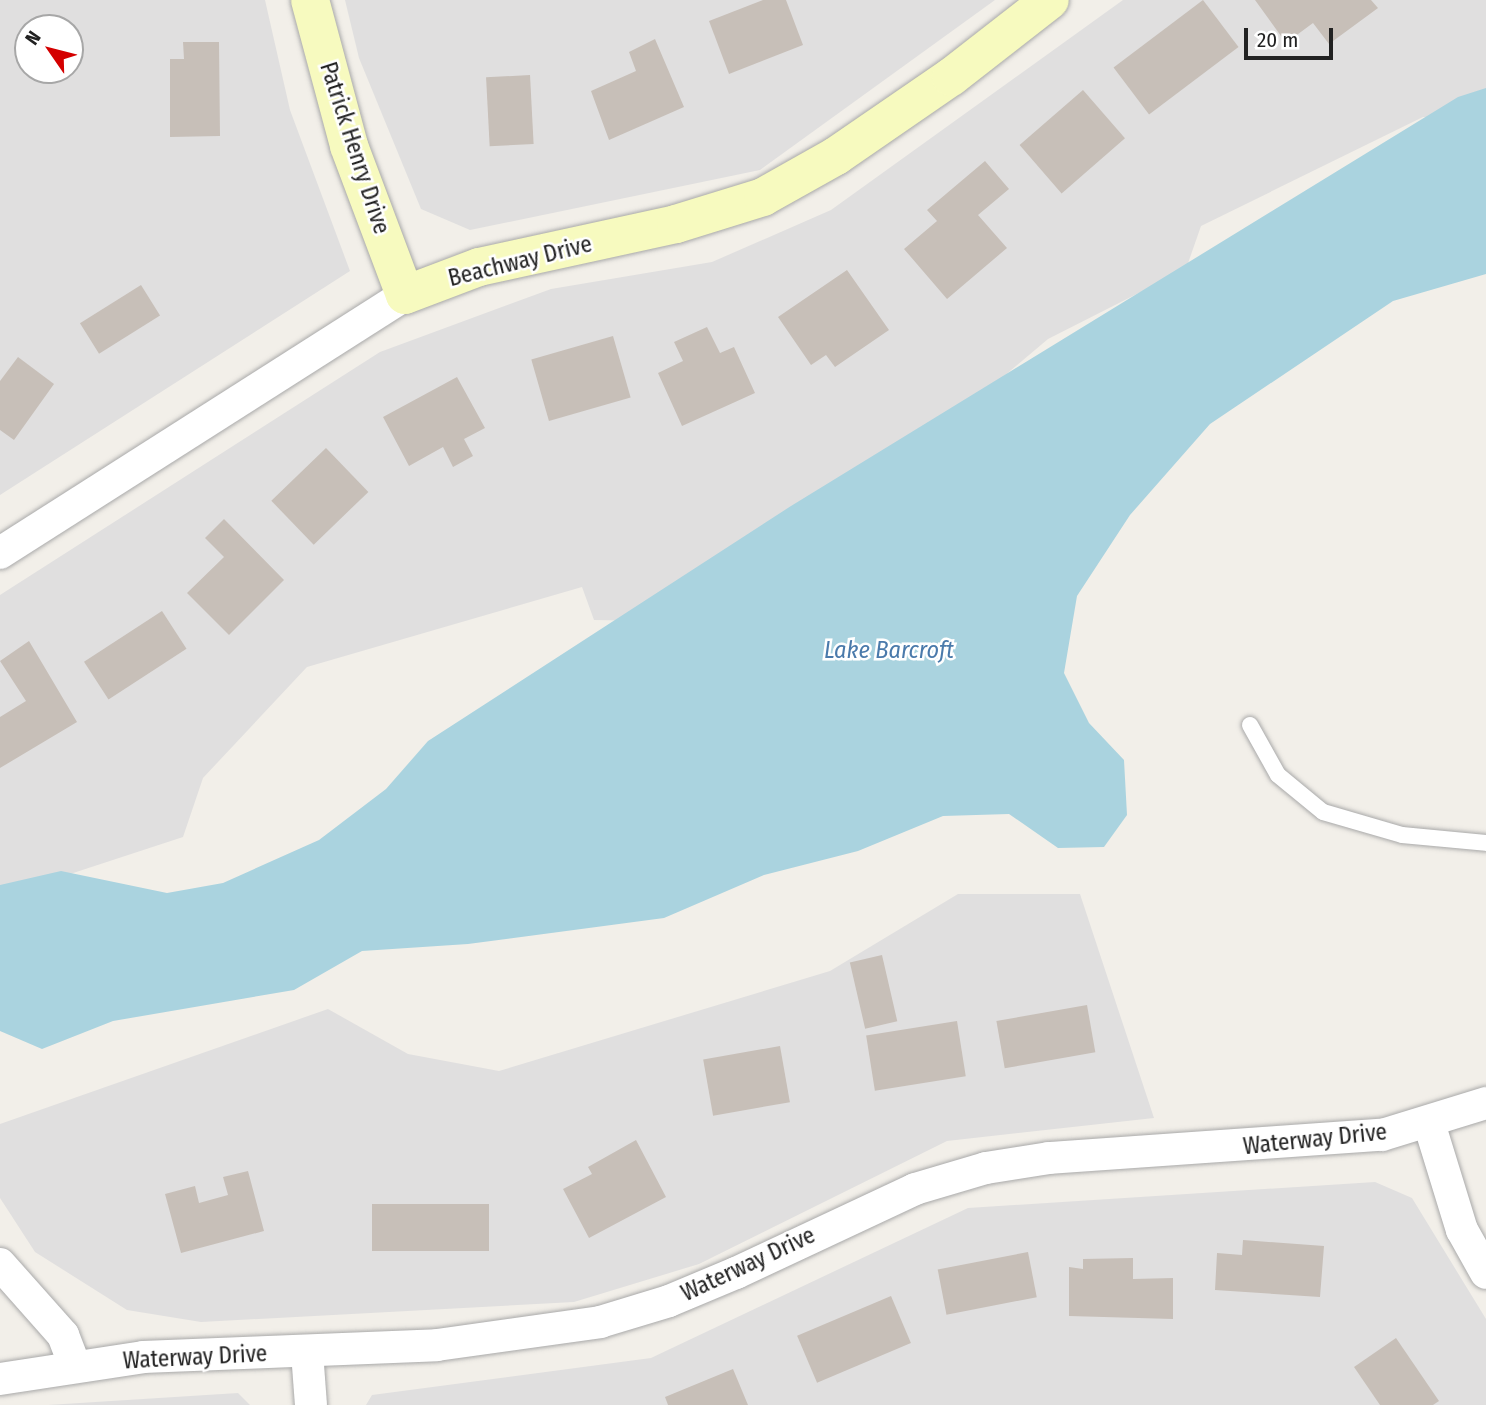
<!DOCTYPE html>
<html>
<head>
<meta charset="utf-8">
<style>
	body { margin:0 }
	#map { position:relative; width:1486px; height:1405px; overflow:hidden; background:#f2efe9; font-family:"Fira Sans Condensed",sans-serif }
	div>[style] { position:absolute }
	.residential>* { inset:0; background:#e0dfdf }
	.water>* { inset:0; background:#aad3df }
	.building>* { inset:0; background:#c7bfb8; transform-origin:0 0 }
	.roads { filter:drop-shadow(0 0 2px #a9a9a9) drop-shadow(0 0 2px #a9a9a9) }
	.lane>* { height:16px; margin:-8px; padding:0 8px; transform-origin:8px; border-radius:8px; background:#fff }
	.street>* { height:32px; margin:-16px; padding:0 16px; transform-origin:16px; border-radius:16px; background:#fff }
	.secondary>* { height:38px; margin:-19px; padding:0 19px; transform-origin:19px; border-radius:19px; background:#f7fabf }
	span { translate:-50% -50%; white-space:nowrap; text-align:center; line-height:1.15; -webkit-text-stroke:5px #fff; paint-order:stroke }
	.street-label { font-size:23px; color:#222 }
	.water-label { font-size:24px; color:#4a7aab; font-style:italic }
	.north { position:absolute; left:14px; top:14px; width:70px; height:70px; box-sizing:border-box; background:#fff; border:2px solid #a7a7a7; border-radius:50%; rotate:305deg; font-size:19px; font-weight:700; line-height:28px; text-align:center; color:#222 }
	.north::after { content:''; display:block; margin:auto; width:24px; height:32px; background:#d40000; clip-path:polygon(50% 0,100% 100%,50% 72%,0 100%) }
	.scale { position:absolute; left:1244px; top:28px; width:89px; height:32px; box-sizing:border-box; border:4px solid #222; border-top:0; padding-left:9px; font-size:21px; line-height:24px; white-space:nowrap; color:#222; -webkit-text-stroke:5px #fff; paint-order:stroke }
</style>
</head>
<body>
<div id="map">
	<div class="residential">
		<i style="clip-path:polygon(evenodd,0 0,265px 0,290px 110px,350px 271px,0 495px,0 0,28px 28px,70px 28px,70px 70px,28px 70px,28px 28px)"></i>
		<i style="clip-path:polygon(345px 0,995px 0,760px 170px,470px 230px,421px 209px,359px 58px)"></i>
		<i style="clip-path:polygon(1123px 0,1486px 0,1486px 109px,1473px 118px,1423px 117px,1201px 226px,1186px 269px,1048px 339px,907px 458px,656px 621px,594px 620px,582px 587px,307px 667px,203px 778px,183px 837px,0 897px,0 595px,380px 352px,551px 289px,712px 262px,831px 210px)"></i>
		<i style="clip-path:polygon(958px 894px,1080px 894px,1154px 1118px,947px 1141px,699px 1264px,574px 1302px,201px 1322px,127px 1310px,35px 1252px,0 1198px,0 1124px,328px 1009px,408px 1054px,499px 1071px,830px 971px)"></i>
		<i style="clip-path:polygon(1375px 1182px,1412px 1198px,1486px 1319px,1486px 1405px,366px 1405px,372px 1395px,651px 1358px,968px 1208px)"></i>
		<i style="clip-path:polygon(238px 1393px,250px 1405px,47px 1405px,48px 1405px)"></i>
	</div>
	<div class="water">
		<i style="clip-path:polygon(1486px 88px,1486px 274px,1393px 301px,1210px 424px,1130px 515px,1077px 596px,1064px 673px,1089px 723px,1124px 760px,1127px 815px,1104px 847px,1058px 848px,1009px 814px,943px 816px,858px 851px,764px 875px,664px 918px,468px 944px,362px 951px,294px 990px,113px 1021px,42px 1049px,0 1031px,0 885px,61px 871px,167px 893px,223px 883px,319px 840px,386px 789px,428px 741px,791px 506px,1458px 97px)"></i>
	</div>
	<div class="building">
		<i style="clip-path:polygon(763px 0,786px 0,803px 45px,729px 74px,709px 21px)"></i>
		<i style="left:1203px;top:0;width:59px;height:112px;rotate:53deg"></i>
		<i style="clip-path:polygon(1255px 0,1371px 0,1378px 8px,1329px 44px,1313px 23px,1286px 43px)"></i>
		<i style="clip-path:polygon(655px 39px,684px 107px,609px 140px,591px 91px,636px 71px,629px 52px)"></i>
		<i style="clip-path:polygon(183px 42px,219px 42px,220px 136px,170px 137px,170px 59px,184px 59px)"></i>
		<i style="left:530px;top:75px;width:69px;height:44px;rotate:87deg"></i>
		<i style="left:1083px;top:90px;width:64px;height:84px;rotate:49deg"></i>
		<i style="clip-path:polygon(985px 161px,1009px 189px,978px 215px,1007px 248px,947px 299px,904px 249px,937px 221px,927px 210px)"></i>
		<i style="clip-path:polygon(847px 270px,889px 330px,835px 367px,826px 355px,811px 365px,778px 317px)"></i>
		<i style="left:141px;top:285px;width:36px;height:72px;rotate:58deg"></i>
		<i style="clip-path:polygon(707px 327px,720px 353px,734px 347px,755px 393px,682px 426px,658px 373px,683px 361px,674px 342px)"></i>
		<i style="left:613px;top:336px;width:64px;height:85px;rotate:74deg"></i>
		<i style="clip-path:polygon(18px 357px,54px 384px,14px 440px,0 430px,0 381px)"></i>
		<i style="clip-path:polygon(457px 377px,485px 428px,464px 439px,473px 456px,453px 467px,443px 447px,409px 466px,383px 417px)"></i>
		<i style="left:326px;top:448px;width:61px;height:76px;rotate:46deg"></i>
		<i style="clip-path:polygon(224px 519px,284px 580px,229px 635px,187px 593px,224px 557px,205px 538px)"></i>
		<i style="left:162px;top:611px;width:45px;height:93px;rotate:57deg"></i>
		<i style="clip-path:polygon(29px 641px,77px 722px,0 768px,0 717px,26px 701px,0 661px)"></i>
		<i style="left:882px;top:955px;width:68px;height:33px;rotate:77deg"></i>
		<i style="left:1087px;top:1005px;width:48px;height:92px;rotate:80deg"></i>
		<i style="left:957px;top:1021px;width:56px;height:92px;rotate:81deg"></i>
		<i style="left:780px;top:1046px;width:57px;height:78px;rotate:80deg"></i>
		<i style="clip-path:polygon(636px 1140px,666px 1197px,589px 1238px,563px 1189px,592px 1174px,588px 1167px)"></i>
		<i style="clip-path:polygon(248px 1171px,264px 1231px,181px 1253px,165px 1194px,195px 1186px,199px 1203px,228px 1195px,223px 1177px)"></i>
		<i style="left:372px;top:1204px;width:117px;height:47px"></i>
		<i style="clip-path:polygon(1243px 1240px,1324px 1246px,1320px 1297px,1215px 1290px,1217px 1253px,1242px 1255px)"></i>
		<i style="left:1028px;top:1252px;width:46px;height:92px;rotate:79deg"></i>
		<i style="clip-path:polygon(1133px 1258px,1133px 1279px,1173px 1278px,1173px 1319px,1069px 1316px,1069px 1267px,1083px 1269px,1083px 1259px)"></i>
		<i style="left:891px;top:1296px;width:51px;height:102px;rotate:67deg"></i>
		<i style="clip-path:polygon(1396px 1338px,1439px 1401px,1433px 1405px,1380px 1405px,1354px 1367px)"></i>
		<i style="clip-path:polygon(733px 1369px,748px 1405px,668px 1405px,665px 1397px)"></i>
	</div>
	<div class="roads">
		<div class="lane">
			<i style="left:1250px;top:725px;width:57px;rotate:60.8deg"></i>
			<i style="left:1278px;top:775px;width:58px;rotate:39.4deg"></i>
			<i style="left:1323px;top:812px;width:82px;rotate:16.2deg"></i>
			<i style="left:1402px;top:835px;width:84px;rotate:5.4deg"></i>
		</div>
		<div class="street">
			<i style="left:0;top:553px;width:480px;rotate:-32.5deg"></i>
			<i style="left:1429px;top:1123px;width:112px;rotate:72.9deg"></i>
			<i style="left:1462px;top:1230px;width:49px;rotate:60.8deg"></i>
			<i style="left:0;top:1264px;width:95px;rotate:48.4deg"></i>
			<i style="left:63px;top:1335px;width:33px;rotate:69deg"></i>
			<i style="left:307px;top:1352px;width:53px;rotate:85.7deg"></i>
			<i style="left:0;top:1379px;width:145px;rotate:-8.7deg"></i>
			<i style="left:143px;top:1357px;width:294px;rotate:-2.3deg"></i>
			<i style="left:437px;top:1345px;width:165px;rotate:-8deg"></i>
			<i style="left:600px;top:1322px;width:72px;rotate:-16.9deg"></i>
			<i style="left:669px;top:1301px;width:73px;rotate:-22.7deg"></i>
			<i style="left:736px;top:1273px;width:198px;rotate:-25.1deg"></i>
			<i style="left:915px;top:1189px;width:74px;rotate:-16.5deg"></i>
			<i style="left:986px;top:1168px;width:64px;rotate:-9deg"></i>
			<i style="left:1049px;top:1158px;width:334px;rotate:-4deg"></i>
			<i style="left:1382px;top:1135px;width:109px;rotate:-17.1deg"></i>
		</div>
		<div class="secondary">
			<i style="left:310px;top:0;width:151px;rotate:75deg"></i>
			<i style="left:349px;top:146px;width:159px;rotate:69.4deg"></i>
			<i style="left:405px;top:295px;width:79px;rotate:-20.7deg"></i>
			<i style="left:479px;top:267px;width:202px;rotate:-12.3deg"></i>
			<i style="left:676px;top:224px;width:91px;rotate:-17.2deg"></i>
			<i style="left:763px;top:197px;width:84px;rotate:-29.3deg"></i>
			<i style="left:836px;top:156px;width:140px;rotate:-34.5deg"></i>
			<i style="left:951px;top:77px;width:125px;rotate:-37.9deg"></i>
		</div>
	</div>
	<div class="street-label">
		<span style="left:355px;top:148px;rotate:72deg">Patrick Henry Drive</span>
		<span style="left:520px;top:261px;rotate:-14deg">Beachway Drive</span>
		<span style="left:1315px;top:1139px;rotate:-6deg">Waterway Drive</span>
		<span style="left:748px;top:1264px;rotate:-25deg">Waterway Drive</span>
		<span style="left:195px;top:1357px;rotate:-3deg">Waterway Drive</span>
	</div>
	<div class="water-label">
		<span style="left:889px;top:651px">Lake Barcroft</span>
	</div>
	<div class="north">N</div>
	<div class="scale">20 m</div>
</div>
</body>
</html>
